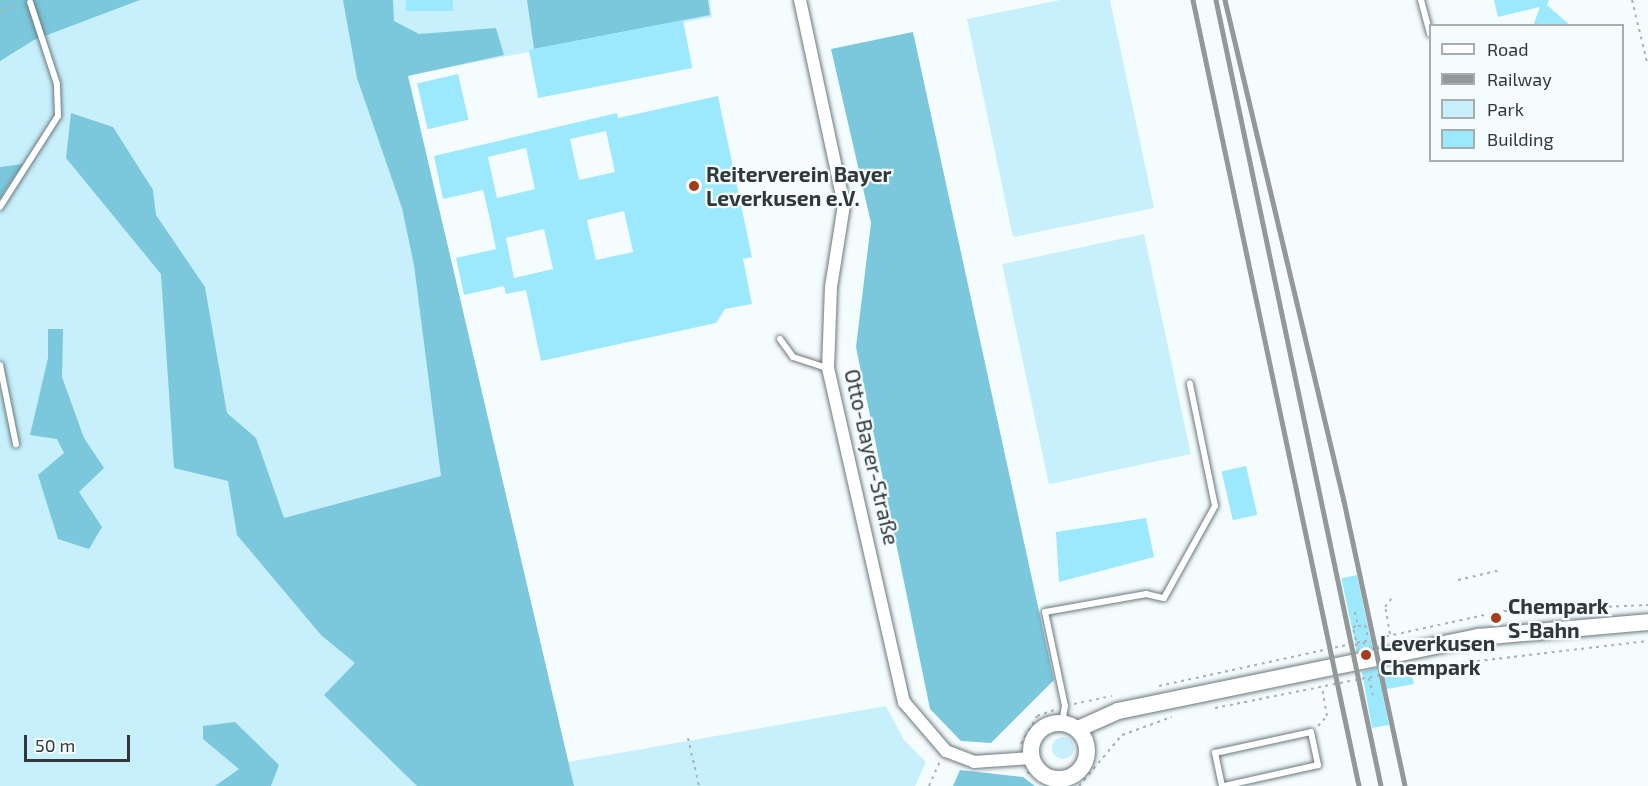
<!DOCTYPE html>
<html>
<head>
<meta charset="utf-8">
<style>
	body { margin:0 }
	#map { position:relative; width:1648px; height:786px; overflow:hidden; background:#f5fcfe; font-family:"Exo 2",sans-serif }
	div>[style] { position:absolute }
	.green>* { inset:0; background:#c7f0fc; transform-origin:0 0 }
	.round { border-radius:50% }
	.forest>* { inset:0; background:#7bc7dc }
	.building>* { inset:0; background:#9ce8fd; transform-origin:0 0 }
	.path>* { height:2px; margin-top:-1px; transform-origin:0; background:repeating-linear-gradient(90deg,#abb2b4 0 3px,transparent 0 7.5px) }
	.roads { filter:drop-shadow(0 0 2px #6a797d) drop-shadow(0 0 2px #6a797d) }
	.service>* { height:6px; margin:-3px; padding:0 3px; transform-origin:3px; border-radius:3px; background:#fff }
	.minor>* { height:12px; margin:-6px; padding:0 6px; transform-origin:6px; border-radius:6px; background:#fff }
	.tertiary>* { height:16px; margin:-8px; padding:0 8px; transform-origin:8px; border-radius:8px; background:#fff }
	.tertiary>.ring { margin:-8px; padding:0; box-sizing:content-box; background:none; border:16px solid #fff; border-radius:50% }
	.rail>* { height:4.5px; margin:-2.25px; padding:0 2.25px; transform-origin:2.25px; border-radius:2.25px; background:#93999b }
	.dots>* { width:16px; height:16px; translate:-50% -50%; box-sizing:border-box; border:3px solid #f5fcfe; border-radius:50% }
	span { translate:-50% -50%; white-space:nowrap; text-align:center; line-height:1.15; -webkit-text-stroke:4.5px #f5fcfe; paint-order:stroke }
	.poi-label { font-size:21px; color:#32383a; font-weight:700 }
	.left { translate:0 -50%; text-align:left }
	.street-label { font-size:21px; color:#32383a }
	.legend { position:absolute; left:1429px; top:24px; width:195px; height:138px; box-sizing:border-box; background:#f5fcfe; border:2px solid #a7aeb0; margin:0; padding:8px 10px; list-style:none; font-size:18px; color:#32383a }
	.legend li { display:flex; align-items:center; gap:12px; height:30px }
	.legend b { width:30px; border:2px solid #a7aeb0 }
	.scale { position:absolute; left:24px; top:735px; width:106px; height:27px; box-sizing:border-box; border:3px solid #32383a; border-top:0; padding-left:8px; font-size:18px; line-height:21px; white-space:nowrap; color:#32383a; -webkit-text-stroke:4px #f5fcfe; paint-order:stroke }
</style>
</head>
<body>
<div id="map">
	<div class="green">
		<i style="clip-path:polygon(0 0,710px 0,712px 17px,408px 75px,568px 762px,886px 706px,904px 740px,926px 762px,915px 786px,0 786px)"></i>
		<i style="clip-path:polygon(1060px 0,1110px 0,1154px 208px,1013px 237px,967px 19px)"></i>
		<i style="left:1144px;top:234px;width:225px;height:145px;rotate:78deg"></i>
		<i class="round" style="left:1052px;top:737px;width:22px;height:22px"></i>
	</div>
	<div class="forest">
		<i style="clip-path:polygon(0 0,140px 0,34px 40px,0 61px)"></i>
		<i style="clip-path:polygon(343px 0,393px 0,394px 21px,419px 34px,496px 28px,504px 55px,408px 76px,574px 786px,417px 786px,324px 695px,355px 663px,321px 635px,237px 535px,228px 481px,174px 468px,161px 274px,66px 158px,71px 113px,113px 127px,153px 190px,156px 215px,205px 287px,227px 413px,256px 438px,284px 518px,441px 476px,414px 265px,402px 208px,357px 78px)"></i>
		<i style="clip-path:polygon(527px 0,708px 0,710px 15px,534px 49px)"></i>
		<i style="clip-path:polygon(913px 32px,1054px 680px,991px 743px,961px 741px,930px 709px,856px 347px,871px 223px,831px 49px)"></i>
		<i style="clip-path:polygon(23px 164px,5px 190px,0 199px,0 167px)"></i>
		<i style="clip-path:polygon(48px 329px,63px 329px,62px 377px,84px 438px,104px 468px,79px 492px,102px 527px,89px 549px,58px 539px,38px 475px,64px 453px,57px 439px,30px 435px,48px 358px)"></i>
		<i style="clip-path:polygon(235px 722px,279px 765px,271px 786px,215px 786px,239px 769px,203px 739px,203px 726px)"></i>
		<i style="clip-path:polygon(960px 770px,1023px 777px,1035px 786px,953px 786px)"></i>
	</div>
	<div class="building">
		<i style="left:406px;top:0;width:47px;height:11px"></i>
		<i style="clip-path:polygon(1494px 0,1549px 0,1547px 5px,1571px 26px,1533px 26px,1540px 7px,1498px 17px)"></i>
		<i style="left:683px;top:20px;width:49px;height:157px;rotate:79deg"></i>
		<i style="left:458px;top:74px;width:47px;height:42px;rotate:77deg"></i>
		<i style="clip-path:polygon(evenodd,718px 96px,752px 257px,743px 259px,752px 304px,725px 309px,716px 323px,541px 361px,526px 290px,506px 294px,504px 286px,464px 295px,456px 258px,496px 249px,489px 215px,483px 190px,443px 199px,434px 156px,617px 113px,618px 118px,718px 96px,606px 131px,615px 172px,579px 180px,570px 139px,606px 131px,718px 96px,526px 148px,535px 189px,497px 198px,488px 157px,526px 148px,718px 96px,624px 211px,633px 252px,596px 260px,587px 220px,624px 211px,718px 96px,544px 229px,553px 269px,514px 278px,506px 238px,544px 229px)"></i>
		<i style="left:1246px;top:466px;width:50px;height:25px;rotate:77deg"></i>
		<i style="clip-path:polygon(1146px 518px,1154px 557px,1059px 582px,1056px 532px)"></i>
		<i style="left:1357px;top:575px;width:75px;height:16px;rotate:78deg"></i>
		<i style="clip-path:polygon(1377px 668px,1379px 677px,1411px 671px,1414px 684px,1382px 690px,1389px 725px,1372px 728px,1362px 672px)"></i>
	</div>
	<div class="path">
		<i style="left:1632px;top:0;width:68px;rotate:76.4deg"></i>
		<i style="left:0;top:12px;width:21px;rotate:-19deg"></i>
		<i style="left:1458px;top:580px;width:44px;rotate:-13.1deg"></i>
		<i style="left:1355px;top:612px;width:14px;rotate:78deg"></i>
		<i style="left:1358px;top:626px;width:7px;rotate:-8deg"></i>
		<i style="left:1365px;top:625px;width:14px;rotate:78deg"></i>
		<i style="left:1390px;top:634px;width:27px;rotate:-100deg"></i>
		<i style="left:1385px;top:607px;width:15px;rotate:-53deg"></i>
		<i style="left:1356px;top:640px;width:13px;rotate:-103deg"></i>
		<i style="left:1353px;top:627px;width:5px;rotate:-11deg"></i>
		<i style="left:1355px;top:645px;width:16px;rotate:-11deg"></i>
		<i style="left:1369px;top:678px;width:22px;rotate:77deg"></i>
		<i style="left:1159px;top:686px;width:353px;rotate:-12.3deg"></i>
		<i style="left:1504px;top:611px;width:144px;rotate:-2.4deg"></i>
		<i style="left:1074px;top:704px;width:39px;rotate:-12deg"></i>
		<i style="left:1215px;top:708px;width:199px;rotate:-11.3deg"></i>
		<i style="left:1410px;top:669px;width:240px;rotate:-6.7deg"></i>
		<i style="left:1318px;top:726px;width:13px;rotate:-48deg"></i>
		<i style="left:1327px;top:716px;width:28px;rotate:-100deg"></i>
		<i style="left:688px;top:738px;width:49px;rotate:77.1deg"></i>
		<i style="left:1021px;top:744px;width:32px;rotate:-60deg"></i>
		<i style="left:1037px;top:716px;width:18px;rotate:-19deg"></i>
		<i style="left:1027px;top:772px;width:27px;rotate:31deg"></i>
		<i style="left:929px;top:786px;width:27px;rotate:-66deg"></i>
		<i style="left:1079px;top:786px;width:67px;rotate:-49.9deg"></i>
		<i style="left:1122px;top:735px;width:53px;rotate:-19.8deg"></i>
	</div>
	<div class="roads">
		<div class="service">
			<i style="left:1421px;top:0;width:35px;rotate:75deg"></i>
			<i style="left:0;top:207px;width:108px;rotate:-57.5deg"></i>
			<i style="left:58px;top:116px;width:32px;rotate:-92deg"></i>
			<i style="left:57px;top:84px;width:86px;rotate:-108.2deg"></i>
			<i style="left:780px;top:339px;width:22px;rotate:54deg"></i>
			<i style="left:793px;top:357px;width:36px;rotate:18deg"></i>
			<i style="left:0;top:365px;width:81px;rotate:78.6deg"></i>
			<i style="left:1062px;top:723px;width:17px;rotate:-80deg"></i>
			<i style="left:1065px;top:706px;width:96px;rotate:-102deg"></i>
			<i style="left:1045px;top:612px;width:103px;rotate:-10.1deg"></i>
			<i style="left:1146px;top:594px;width:18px;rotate:13deg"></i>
			<i style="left:1164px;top:598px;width:105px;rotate:-61deg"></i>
			<i style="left:1215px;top:506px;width:125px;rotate:-101.6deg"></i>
			<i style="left:1222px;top:786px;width:34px;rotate:-102deg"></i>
			<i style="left:1215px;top:753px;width:98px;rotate:-12.3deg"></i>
			<i style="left:1311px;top:732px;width:34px;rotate:78deg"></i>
			<i style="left:1318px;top:765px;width:96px;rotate:167.4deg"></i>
		</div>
		<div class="minor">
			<i style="left:800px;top:0;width:210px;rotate:77.9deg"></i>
			<i style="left:844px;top:205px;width:83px;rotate:99deg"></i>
			<i style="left:831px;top:287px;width:81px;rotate:92.1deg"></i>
			<i style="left:828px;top:368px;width:343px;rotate:77.2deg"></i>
			<i style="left:904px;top:702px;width:65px;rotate:49.4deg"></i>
			<i style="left:946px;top:751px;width:30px;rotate:21deg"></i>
			<i style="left:974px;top:762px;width:57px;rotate:-4deg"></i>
		</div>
		<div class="tertiary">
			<i class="ring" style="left:1031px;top:723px;width:40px;height:40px"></i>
			<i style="left:1078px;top:729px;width:44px;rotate:-24.2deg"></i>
			<i style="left:1118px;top:711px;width:368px;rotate:-11.6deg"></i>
			<i style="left:1478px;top:637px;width:171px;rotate:-5deg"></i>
		</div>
	</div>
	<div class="rail">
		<i style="left:1193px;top:0;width:803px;rotate:78.07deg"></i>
		<i style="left:1216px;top:0;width:803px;rotate:78.14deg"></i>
		<i style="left:1225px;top:0;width:515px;rotate:76.64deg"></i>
		<i style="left:1344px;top:501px;width:291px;rotate:77.9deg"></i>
	</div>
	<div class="dots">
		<i style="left:694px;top:186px;background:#a43d1c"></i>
		<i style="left:1496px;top:618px;background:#a43d1c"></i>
		<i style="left:1366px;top:655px;background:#a43d1c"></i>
	</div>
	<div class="poi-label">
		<span class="left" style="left:706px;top:186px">Reiterverein Bayer<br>Leverkusen e.V.</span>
		<span class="left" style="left:1508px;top:618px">Chempark<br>S-Bahn</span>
		<span class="left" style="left:1380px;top:655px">Leverkusen<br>Chempark</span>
	</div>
	<div class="street-label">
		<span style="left:872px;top:457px;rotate:77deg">Otto-Bayer-Straße</span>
	</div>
	<ul class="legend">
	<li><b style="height:8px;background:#fff"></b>Road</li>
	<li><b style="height:8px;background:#93999b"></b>Railway</li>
	<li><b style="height:16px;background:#c7f0fc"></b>Park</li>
	<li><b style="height:16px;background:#9ce8fd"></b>Building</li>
	</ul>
	<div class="scale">50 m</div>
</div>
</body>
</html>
